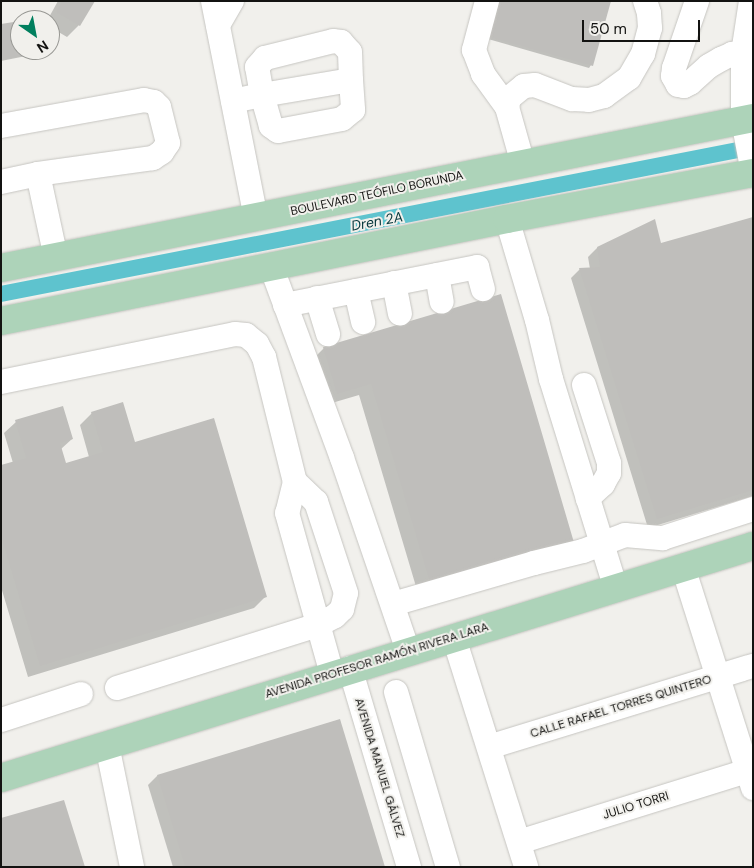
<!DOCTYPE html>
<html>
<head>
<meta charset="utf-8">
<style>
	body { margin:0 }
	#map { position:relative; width:754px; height:868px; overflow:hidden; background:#f1f0ec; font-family:"DM Sans",sans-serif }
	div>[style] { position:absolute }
	.shadow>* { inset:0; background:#0003 }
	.canal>* { height:16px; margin:-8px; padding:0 8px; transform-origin:8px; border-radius:8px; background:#5ec3ce }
	.building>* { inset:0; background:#bfbebb }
	.roads { filter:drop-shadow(0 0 1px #c6c5c1) drop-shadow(0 0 1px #c6c5c1) }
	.minor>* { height:24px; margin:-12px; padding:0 12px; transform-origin:12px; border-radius:12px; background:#fff }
	.major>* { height:28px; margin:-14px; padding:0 14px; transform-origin:14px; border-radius:14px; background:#add3b9 }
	span { translate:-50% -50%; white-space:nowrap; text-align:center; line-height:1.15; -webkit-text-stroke:4px #f1f0ec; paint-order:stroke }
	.street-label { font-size:12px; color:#131311 }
	.water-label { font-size:14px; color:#04363b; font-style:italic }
	.frame { position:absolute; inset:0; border:2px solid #131311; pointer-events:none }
	.north { position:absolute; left:10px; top:10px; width:50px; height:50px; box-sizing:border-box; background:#f1f0ec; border:1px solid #989894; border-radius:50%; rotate:147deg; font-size:14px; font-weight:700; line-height:20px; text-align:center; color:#131311 }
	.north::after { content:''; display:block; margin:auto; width:18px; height:22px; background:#017f5e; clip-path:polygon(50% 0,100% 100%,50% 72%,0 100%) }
	.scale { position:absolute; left:582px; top:20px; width:118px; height:22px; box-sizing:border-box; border:2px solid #131311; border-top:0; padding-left:6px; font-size:15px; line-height:18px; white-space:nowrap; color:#131311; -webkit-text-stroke:4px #f1f0ec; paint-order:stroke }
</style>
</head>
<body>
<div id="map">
	<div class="shadow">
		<i style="clip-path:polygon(58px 1px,93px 1px,79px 25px,67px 37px,50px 27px,50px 20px,29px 20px,48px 19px)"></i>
		<i style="clip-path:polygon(499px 1px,610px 1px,591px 65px,589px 68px,488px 39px)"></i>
		<i style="clip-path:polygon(20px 22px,20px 50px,50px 50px,50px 31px,53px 48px,51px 51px,1px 61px,1px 26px)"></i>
		<i style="clip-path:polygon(753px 218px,753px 496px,648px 528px,571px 278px,580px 269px,590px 269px,588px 257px,597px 248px,660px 244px)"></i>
		<i style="clip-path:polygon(500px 295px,574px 546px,420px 600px,359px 395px,325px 405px,312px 360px,324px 348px)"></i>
		<i style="clip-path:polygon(92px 413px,134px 444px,266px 596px,254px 608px,28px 677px,1px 587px,1px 467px,13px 463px,4px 433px,16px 422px,72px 439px,61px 449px,65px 464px,89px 457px,80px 425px)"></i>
		<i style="clip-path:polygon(339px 720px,384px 867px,173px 867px,148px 785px,157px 776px)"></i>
	</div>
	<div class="canal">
		<i style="left:1px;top:294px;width:766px;rotate:-11.06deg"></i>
	</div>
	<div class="building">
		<i style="clip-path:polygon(62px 1px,95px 1px,80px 26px,56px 12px)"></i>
		<i style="clip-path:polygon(500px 1px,611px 1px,593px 66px,489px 37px)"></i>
		<i style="clip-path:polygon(48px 15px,49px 20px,27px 20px,27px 19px)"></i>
		<i style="clip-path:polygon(20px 21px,20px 50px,44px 51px,1px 60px,1px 24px)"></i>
		<i style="clip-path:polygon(50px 29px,55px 49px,50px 50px)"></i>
		<i style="clip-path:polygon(753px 217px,753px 490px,657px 519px,579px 268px,600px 267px,597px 247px,655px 219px,661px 243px)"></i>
		<i style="clip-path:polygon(501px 294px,575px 546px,432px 589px,371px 384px,337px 394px,323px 347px)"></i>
		<i style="clip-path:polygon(123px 402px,135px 442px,214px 418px,267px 597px,40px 666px,1px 536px,1px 465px,26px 458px,15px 420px,63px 406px,73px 439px,60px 443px,66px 463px,103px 452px,91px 412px)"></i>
		<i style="clip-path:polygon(340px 719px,385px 867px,185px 867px,157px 775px)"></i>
		<i style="clip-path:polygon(64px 800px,85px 867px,1px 867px,1px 818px)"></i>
	</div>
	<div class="roads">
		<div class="minor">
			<i style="left:213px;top:1px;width:222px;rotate:78.8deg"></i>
			<i style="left:487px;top:1px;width:51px;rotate:104.9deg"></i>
			<i style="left:474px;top:50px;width:26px;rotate:69deg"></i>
			<i style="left:483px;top:74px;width:41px;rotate:54deg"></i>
			<i style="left:697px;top:1px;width:71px;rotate:108.9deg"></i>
			<i style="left:674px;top:68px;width:8px;rotate:97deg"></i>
			<i style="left:673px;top:76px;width:10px;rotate:61deg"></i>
			<i style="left:678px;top:85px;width:6px;rotate:9deg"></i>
			<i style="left:684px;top:86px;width:7px;rotate:-27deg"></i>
			<i style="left:690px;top:83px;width:25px;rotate:-42deg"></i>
			<i style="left:709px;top:66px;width:14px;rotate:-30deg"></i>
			<i style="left:721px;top:59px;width:12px;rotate:-24deg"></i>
			<i style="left:732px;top:54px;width:21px;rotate:-8deg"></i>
			<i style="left:751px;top:1px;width:53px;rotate:98.7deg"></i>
			<i style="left:743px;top:53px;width:67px;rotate:90deg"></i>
			<i style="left:743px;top:120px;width:54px;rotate:79.3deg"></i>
			<i style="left:218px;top:25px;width:28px;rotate:-60deg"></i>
			<i style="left:233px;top:101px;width:30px;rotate:-12deg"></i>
			<i style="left:262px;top:95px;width:28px;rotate:-100deg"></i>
			<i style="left:257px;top:67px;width:12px;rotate:-48deg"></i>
			<i style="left:265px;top:58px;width:70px;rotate:-14deg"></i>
			<i style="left:333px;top:41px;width:8px;rotate:7deg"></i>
			<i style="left:341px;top:42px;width:13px;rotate:48deg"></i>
			<i style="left:350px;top:52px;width:28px;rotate:88deg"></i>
			<i style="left:351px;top:80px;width:30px;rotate:86deg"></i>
			<i style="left:353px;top:110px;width:14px;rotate:141deg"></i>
			<i style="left:342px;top:119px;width:65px;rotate:169.4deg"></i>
			<i style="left:278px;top:131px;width:9px;rotate:-144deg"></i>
			<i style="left:271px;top:126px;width:32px;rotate:-106deg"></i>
			<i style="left:262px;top:95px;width:90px;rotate:-9.6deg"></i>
			<i style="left:1px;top:126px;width:145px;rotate:-10.3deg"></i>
			<i style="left:144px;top:100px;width:10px;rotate:11deg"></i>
			<i style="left:154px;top:102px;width:7px;rotate:45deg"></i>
			<i style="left:159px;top:107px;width:37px;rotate:76deg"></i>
			<i style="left:168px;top:143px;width:11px;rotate:124deg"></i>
			<i style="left:162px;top:152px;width:11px;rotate:146deg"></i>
			<i style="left:153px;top:158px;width:116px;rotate:172.1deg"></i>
			<i style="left:38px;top:174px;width:86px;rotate:77.9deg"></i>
			<i style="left:523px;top:164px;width:59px;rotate:-105.7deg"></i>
			<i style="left:507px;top:107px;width:9px;rotate:-77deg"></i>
			<i style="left:509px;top:98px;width:19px;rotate:-39deg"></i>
			<i style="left:524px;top:86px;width:11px;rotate:-5deg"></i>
			<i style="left:535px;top:85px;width:40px;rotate:21deg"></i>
			<i style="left:572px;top:99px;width:17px;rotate:3deg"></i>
			<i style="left:589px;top:100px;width:16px;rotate:-15deg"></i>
			<i style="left:604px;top:96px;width:31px;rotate:-36deg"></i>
			<i style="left:629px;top:78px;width:28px;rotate:-60deg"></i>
			<i style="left:643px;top:54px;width:27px;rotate:-75deg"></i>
			<i style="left:650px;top:28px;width:15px;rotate:-94deg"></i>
			<i style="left:649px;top:13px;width:13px;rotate:-108deg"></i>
			<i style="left:1px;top:182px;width:38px;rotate:-12deg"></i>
			<i style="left:507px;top:219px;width:105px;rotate:73.5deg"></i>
			<i style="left:537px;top:320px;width:61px;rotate:76.7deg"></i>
			<i style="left:551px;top:379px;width:220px;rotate:72.8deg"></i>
			<i style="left:271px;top:266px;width:205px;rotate:69.7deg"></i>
			<i style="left:342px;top:458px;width:204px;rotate:71.1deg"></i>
			<i style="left:437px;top:275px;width:27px;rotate:80deg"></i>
			<i style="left:394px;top:283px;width:31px;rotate:79deg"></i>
			<i style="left:356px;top:291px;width:32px;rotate:77deg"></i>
			<i style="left:317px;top:298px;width:38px;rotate:73deg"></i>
			<i style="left:285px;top:305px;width:196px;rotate:-11.2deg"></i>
			<i style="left:477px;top:267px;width:23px;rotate:75deg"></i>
			<i style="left:1px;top:382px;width:239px;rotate:-11.6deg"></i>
			<i style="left:235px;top:334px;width:11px;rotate:5deg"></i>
			<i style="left:246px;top:335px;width:14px;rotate:39deg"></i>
			<i style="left:257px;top:344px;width:15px;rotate:62deg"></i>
			<i style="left:264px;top:357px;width:129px;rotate:76.1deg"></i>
			<i style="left:295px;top:482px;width:32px;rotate:104deg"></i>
			<i style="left:287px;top:513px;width:167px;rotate:74.4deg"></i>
			<i style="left:584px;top:385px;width:82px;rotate:72.2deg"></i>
			<i style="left:609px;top:463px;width:10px;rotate:90deg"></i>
			<i style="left:609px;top:473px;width:13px;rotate:119deg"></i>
			<i style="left:603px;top:484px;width:21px;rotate:137deg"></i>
			<i style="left:683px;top:567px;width:232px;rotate:72.4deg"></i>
			<i style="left:393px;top:604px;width:147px;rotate:-16.2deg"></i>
			<i style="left:534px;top:563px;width:50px;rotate:-13.8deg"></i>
			<i style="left:583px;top:551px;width:45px;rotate:-20.9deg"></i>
			<i style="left:625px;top:535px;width:38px;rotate:5deg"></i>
			<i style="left:663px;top:538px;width:95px;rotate:-17.9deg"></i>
			<i style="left:454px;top:638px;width:240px;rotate:72.5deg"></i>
			<i style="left:350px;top:668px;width:208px;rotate:73.5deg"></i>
			<i style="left:117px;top:688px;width:211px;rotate:-17.4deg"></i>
			<i style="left:318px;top:625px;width:19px;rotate:-28deg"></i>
			<i style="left:335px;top:616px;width:10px;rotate:-45deg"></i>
			<i style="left:342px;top:609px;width:16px;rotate:-76deg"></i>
			<i style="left:346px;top:593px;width:96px;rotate:-108.2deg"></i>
			<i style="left:316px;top:502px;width:29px;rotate:-136deg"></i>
			<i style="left:396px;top:692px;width:183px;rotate:73.5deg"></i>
			<i style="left:1px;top:720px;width:84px;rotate:-18deg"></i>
			<i style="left:107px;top:745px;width:125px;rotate:78.4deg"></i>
			<i style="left:489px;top:747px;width:276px;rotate:-17.1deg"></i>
			<i style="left:519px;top:842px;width:245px;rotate:-17.3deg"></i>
		</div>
		<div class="major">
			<i style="left:1px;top:268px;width:767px;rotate:-11.28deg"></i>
			<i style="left:1px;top:321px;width:516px;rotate:-11.4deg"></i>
			<i style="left:507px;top:219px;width:250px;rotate:-10.6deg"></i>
			<i style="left:1px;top:778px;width:787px;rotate:-17.15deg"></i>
		</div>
	</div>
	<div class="street-label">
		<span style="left:377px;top:194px;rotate:-12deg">BOULEVARD TEÓFILO BORUNDA</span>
		<span style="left:377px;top:661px;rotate:-17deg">AVENIDA PROFESOR RAMÓN RIVERA LARA</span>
		<span style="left:621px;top:707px;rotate:-17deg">CALLE RAFAEL TORRES QUINTERO</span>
		<span style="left:379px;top:768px;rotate:73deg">AVENIDA MANUEL GÁLVEZ</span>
		<span style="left:636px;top:806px;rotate:-17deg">JULIO TORRI</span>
	</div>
	<div class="water-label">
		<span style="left:377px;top:221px;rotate:-11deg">Dren 2A</span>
	</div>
	<div class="frame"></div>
	<div class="north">N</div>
	<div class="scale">50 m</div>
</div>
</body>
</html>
